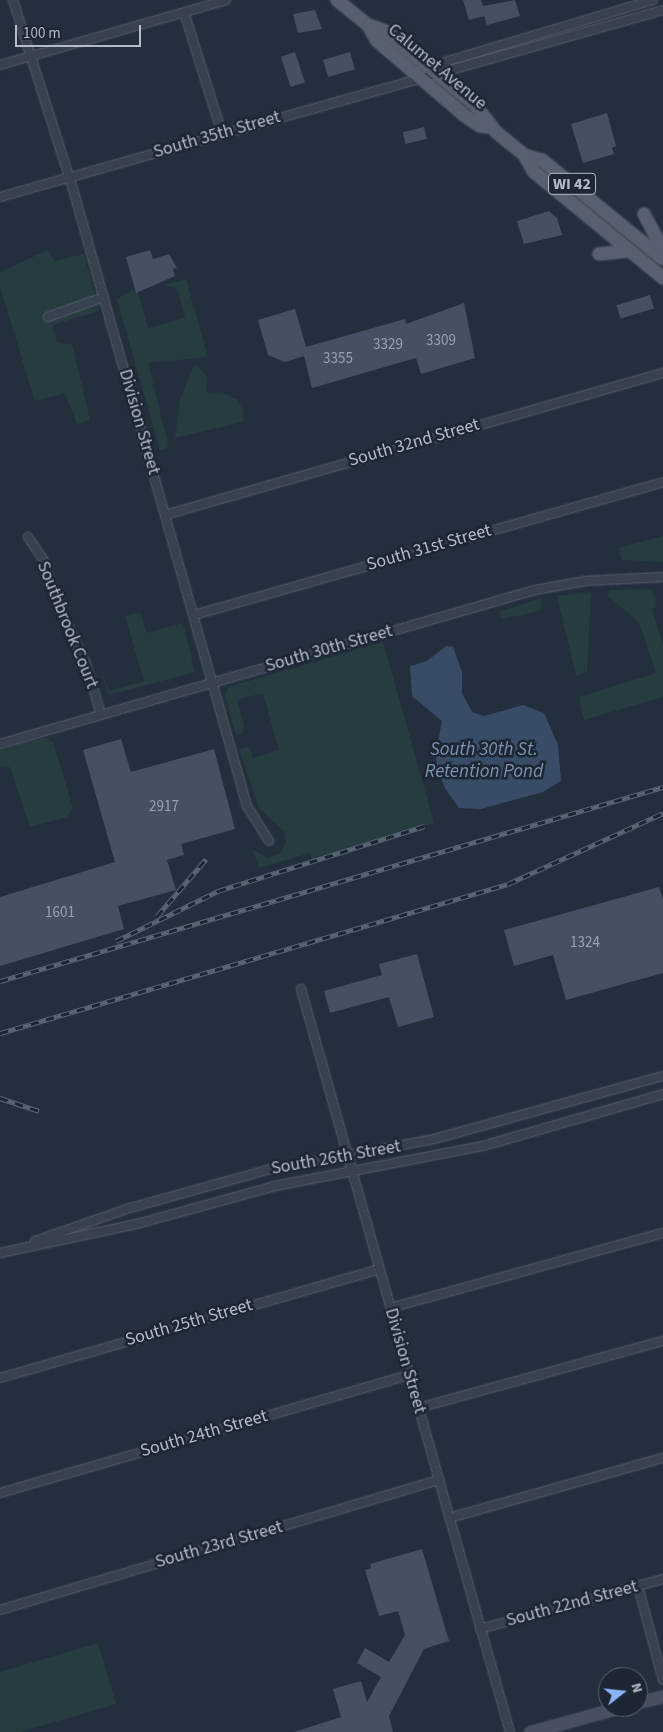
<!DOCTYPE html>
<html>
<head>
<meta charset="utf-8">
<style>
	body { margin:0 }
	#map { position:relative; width:663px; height:1732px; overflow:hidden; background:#242f3e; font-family:"Source Sans 3",sans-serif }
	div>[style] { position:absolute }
	.green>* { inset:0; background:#263c3f }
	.water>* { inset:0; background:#394c67 }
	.building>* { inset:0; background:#455162; transform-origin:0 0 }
	.roads { filter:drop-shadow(0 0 1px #565f6c) drop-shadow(0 0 1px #565f6c) }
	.street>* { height:8px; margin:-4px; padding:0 4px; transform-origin:4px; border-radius:4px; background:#38414e }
	.secondary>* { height:11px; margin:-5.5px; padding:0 5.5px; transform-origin:5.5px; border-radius:5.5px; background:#465061 }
	.primary>* { height:12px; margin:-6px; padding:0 6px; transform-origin:6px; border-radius:6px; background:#56606e }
	.rail>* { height:4.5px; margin-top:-2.25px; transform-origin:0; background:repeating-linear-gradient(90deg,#1d2633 0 8px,#5a6575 0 16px); box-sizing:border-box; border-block:1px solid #5a6575 }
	span { translate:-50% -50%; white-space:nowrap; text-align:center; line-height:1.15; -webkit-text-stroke:5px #1d2633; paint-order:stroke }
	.number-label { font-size:15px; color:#98a1af }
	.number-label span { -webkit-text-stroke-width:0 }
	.shield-label span { padding:1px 4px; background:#1d2633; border:1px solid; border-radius:4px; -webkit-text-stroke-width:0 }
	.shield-label { font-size:16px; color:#b4bcc9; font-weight:700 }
	.street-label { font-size:18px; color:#b4bcc9 }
	.water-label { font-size:19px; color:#7c92b1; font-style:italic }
	.north { position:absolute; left:598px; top:1667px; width:50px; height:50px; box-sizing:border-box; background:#1d2633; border:1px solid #59626f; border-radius:50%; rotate:74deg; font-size:14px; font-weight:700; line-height:20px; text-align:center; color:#b4bcc9 }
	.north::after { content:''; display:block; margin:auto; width:18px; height:22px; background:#8ab4f8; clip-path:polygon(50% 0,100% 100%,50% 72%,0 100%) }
	.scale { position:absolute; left:15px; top:25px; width:126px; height:22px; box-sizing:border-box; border:2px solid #b4bcc9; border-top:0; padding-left:6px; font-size:15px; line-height:18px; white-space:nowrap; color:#b4bcc9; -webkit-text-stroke:4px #1d2633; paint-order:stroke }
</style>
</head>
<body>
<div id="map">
	<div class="green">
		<i style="clip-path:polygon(48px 250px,54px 261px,84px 254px,99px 311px,52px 325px,57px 343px,72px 344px,90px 420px,77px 424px,65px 393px,35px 401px,0 287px,0 272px)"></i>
		<i style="clip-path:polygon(186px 279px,208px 357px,148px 363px,169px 448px,160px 450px,117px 299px,133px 290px,138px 293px,148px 328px,185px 318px,177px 288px,163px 285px)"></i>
		<i style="clip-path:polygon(195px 363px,207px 376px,206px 393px,221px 392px,238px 400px,243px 411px,243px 422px,175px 438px,180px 400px)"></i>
		<i style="clip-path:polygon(663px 536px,663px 562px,622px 560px,619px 548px)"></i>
		<i style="clip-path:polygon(652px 589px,657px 607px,652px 609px,663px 646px,663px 697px,584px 720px,579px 697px,656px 673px,639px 622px,607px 595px,610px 590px)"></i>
		<i style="clip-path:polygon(591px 592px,587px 672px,576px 676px,557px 596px)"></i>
		<i style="clip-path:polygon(542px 598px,540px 611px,502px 619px,498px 612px)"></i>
		<i style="clip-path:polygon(140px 612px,147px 633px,183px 623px,195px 672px,109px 695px,99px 667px,109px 691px,144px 681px,125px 616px)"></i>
		<i style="clip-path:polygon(383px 642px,434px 823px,312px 860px,310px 853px,259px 868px,253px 850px,268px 858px,280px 854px,286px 842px,285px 832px,259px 808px,239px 749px,249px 747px,253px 758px,279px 750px,263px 693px,237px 700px,244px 726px,242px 734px,236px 735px,225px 696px,228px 687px)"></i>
		<i style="clip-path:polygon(45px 737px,53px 742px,73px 808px,67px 817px,30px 827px,10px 767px,0 768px,0 750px)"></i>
		<i style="clip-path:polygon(98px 1643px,116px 1704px,20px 1732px,0 1732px,0 1672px)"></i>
	</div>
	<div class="water">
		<i style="clip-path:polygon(446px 646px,453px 647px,462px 672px,462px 693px,472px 712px,484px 716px,523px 705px,544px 713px,558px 745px,561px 781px,543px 792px,481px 809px,459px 808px,445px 788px,437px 768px,436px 752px,442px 721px,412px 696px,410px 666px,427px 661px)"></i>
	</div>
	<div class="building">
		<i style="clip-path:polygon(463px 0,481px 0,483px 6px,515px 0,520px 16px,487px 25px,484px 16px,469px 20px)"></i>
		<i style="clip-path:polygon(315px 10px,322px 29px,298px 33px,293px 14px)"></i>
		<i style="left:295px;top:52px;width:32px;height:15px;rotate:72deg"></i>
		<i style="left:350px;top:52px;width:18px;height:28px;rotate:74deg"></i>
		<i style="clip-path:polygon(607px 113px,616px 146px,612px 148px,614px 154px,583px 163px,571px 124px)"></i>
		<i style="left:424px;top:127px;width:12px;height:22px;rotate:76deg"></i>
		<i style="clip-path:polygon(549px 211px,557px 218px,562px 235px,524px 244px,517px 221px)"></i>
		<i style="clip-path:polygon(150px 250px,153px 259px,169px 254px,177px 268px,173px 269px,175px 276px,136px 293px,126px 257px)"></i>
		<i style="left:650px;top:295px;width:14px;height:35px;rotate:73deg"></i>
		<i style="clip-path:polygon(464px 303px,475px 358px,421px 374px,416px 358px,312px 388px,304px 356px,285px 362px,268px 355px,258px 320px,295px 309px,306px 347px,405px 319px,406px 324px)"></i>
		<i style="clip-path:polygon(121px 739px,131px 772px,214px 749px,235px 829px,181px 844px,184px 855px,167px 860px,176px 890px,118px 906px,124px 929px,0 966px,0 897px,115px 862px,83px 750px)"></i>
		<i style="clip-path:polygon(659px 887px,663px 900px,663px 973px,566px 1000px,553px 955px,514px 966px,504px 930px)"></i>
		<i style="clip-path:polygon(417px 954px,434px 1017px,398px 1027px,389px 997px,330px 1013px,324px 991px,382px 975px,379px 964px)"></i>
		<i style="clip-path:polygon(422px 1549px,449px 1641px,424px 1649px,389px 1716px,393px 1732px,294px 1732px,341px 1717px,333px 1689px,361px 1681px,367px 1702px,381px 1677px,357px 1663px,365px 1648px,389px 1662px,405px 1635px,398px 1611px,379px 1616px,365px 1570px,371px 1568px,370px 1564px)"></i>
	</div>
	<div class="roads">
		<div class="street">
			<i style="left:13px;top:0;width:198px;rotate:72.4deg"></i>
			<i style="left:73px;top:189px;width:641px;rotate:74.25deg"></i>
			<i style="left:247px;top:806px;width:41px;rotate:57.8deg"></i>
			<i style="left:184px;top:12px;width:127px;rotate:72.6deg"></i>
			<i style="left:0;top:65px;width:235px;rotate:-16deg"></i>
			<i style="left:434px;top:72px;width:15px;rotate:-42deg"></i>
			<i style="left:445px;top:62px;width:217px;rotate:-16.6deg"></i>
			<i style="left:0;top:197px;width:689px;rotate:-15.75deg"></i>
			<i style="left:48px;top:317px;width:59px;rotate:-19.7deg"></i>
			<i style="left:165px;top:515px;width:518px;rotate:-15.92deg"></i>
			<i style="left:28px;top:537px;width:27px;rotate:56deg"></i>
			<i style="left:43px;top:559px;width:52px;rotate:70.9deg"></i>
			<i style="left:60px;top:608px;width:62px;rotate:65.1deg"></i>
			<i style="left:86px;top:664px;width:53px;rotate:73.6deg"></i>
			<i style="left:194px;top:615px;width:487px;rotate:-15.8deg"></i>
			<i style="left:0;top:744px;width:557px;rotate:-16.06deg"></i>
			<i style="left:535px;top:590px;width:51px;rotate:-10.2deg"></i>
			<i style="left:585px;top:581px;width:78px;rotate:-2.9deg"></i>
			<i style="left:301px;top:989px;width:772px;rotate:74.29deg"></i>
			<i style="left:35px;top:1241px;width:101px;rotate:-19.2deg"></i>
			<i style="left:130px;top:1208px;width:146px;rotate:-15.5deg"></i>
			<i style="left:271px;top:1169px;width:166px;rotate:-10.4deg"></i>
			<i style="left:434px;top:1139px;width:238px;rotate:-15.4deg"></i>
			<i style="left:0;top:1253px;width:140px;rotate:-12deg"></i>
			<i style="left:137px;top:1224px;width:143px;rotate:-15.4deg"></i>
			<i style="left:275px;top:1186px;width:212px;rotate:-10.9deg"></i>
			<i style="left:483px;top:1146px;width:187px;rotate:-16.1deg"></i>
			<i style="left:390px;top:1308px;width:283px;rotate:-15.4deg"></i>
			<i style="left:0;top:1378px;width:394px;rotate:-16deg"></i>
			<i style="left:418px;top:1408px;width:254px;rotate:-15.3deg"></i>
			<i style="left:0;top:1493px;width:426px;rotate:-16.1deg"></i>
			<i style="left:449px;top:1518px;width:222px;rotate:-15.7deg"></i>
			<i style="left:638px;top:1586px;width:97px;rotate:75.1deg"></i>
			<i style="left:0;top:1610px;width:457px;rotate:-16.5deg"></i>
			<i style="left:480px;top:1629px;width:190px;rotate:-15.3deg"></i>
		</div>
		<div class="secondary">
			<i style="left:638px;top:1702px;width:26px;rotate:-13deg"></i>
			<i style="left:530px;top:1732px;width:94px;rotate:-15.4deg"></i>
		</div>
		<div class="primary">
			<i style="left:337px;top:0;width:40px;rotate:39deg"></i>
			<i style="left:368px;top:25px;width:18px;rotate:61deg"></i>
			<i style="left:377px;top:41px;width:116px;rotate:40.4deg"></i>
			<i style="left:465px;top:116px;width:18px;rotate:34deg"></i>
			<i style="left:480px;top:126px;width:10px;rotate:6deg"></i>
			<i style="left:368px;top:25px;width:18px;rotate:19deg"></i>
			<i style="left:385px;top:31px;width:117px;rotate:39.4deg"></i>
			<i style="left:475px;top:105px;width:34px;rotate:52deg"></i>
			<i style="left:496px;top:132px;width:36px;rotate:39deg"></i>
			<i style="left:524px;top:155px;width:19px;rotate:16deg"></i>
			<i style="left:542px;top:160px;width:156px;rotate:39.3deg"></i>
			<i style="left:524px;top:155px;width:20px;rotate:60deg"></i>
			<i style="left:534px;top:172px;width:167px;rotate:39.4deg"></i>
			<i style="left:644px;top:214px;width:40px;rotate:62deg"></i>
			<i style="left:599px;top:254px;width:30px;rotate:-6deg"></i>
		</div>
	</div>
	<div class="rail">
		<i style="left:157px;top:916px;width:75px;rotate:-49.3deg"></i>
		<i style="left:116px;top:941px;width:114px;rotate:-26.1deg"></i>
		<i style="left:218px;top:891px;width:216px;rotate:-17.5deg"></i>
		<i style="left:0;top:981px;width:691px;rotate:-16.31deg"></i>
		<i style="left:0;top:1033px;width:529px;rotate:-16.35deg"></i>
		<i style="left:508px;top:884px;width:170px;rotate:-24.6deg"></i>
		<i style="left:0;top:1098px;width:41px;rotate:18.4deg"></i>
	</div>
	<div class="number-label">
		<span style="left:441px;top:341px">3309</span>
		<span style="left:388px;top:345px">3329</span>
		<span style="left:338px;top:359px">3355</span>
		<span style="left:164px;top:807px">2917</span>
		<span style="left:60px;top:913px">1601</span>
		<span style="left:585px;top:943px">1324</span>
	</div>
	<div class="shield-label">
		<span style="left:572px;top:184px">WI 42</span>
	</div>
	<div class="street-label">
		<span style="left:437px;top:67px;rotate:40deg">Calumet Avenue</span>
		<span style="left:217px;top:135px;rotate:-16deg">South 35th Street</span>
		<span style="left:139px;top:422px;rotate:74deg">Division Street</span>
		<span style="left:414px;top:443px;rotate:-16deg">South 32nd Street</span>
		<span style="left:429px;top:548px;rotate:-16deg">South 31st Street</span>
		<span style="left:67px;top:625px;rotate:68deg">Southbrook Court</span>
		<span style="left:329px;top:649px;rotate:-16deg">South 30th Street</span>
		<span style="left:336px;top:1158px;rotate:-10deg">South 26th Street</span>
		<span style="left:189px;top:1323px;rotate:-16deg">South 25th Street</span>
		<span style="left:405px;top:1361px;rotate:74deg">Division Street</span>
		<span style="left:204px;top:1434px;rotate:-16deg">South 24th Street</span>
		<span style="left:219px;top:1545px;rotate:-16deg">South 23rd Street</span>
		<span style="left:572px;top:1604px;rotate:-15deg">South 22nd Street</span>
	</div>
	<div class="water-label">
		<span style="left:484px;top:761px">South 30th St.<br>Retention Pond</span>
	</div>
	<div class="north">N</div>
	<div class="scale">100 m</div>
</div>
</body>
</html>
